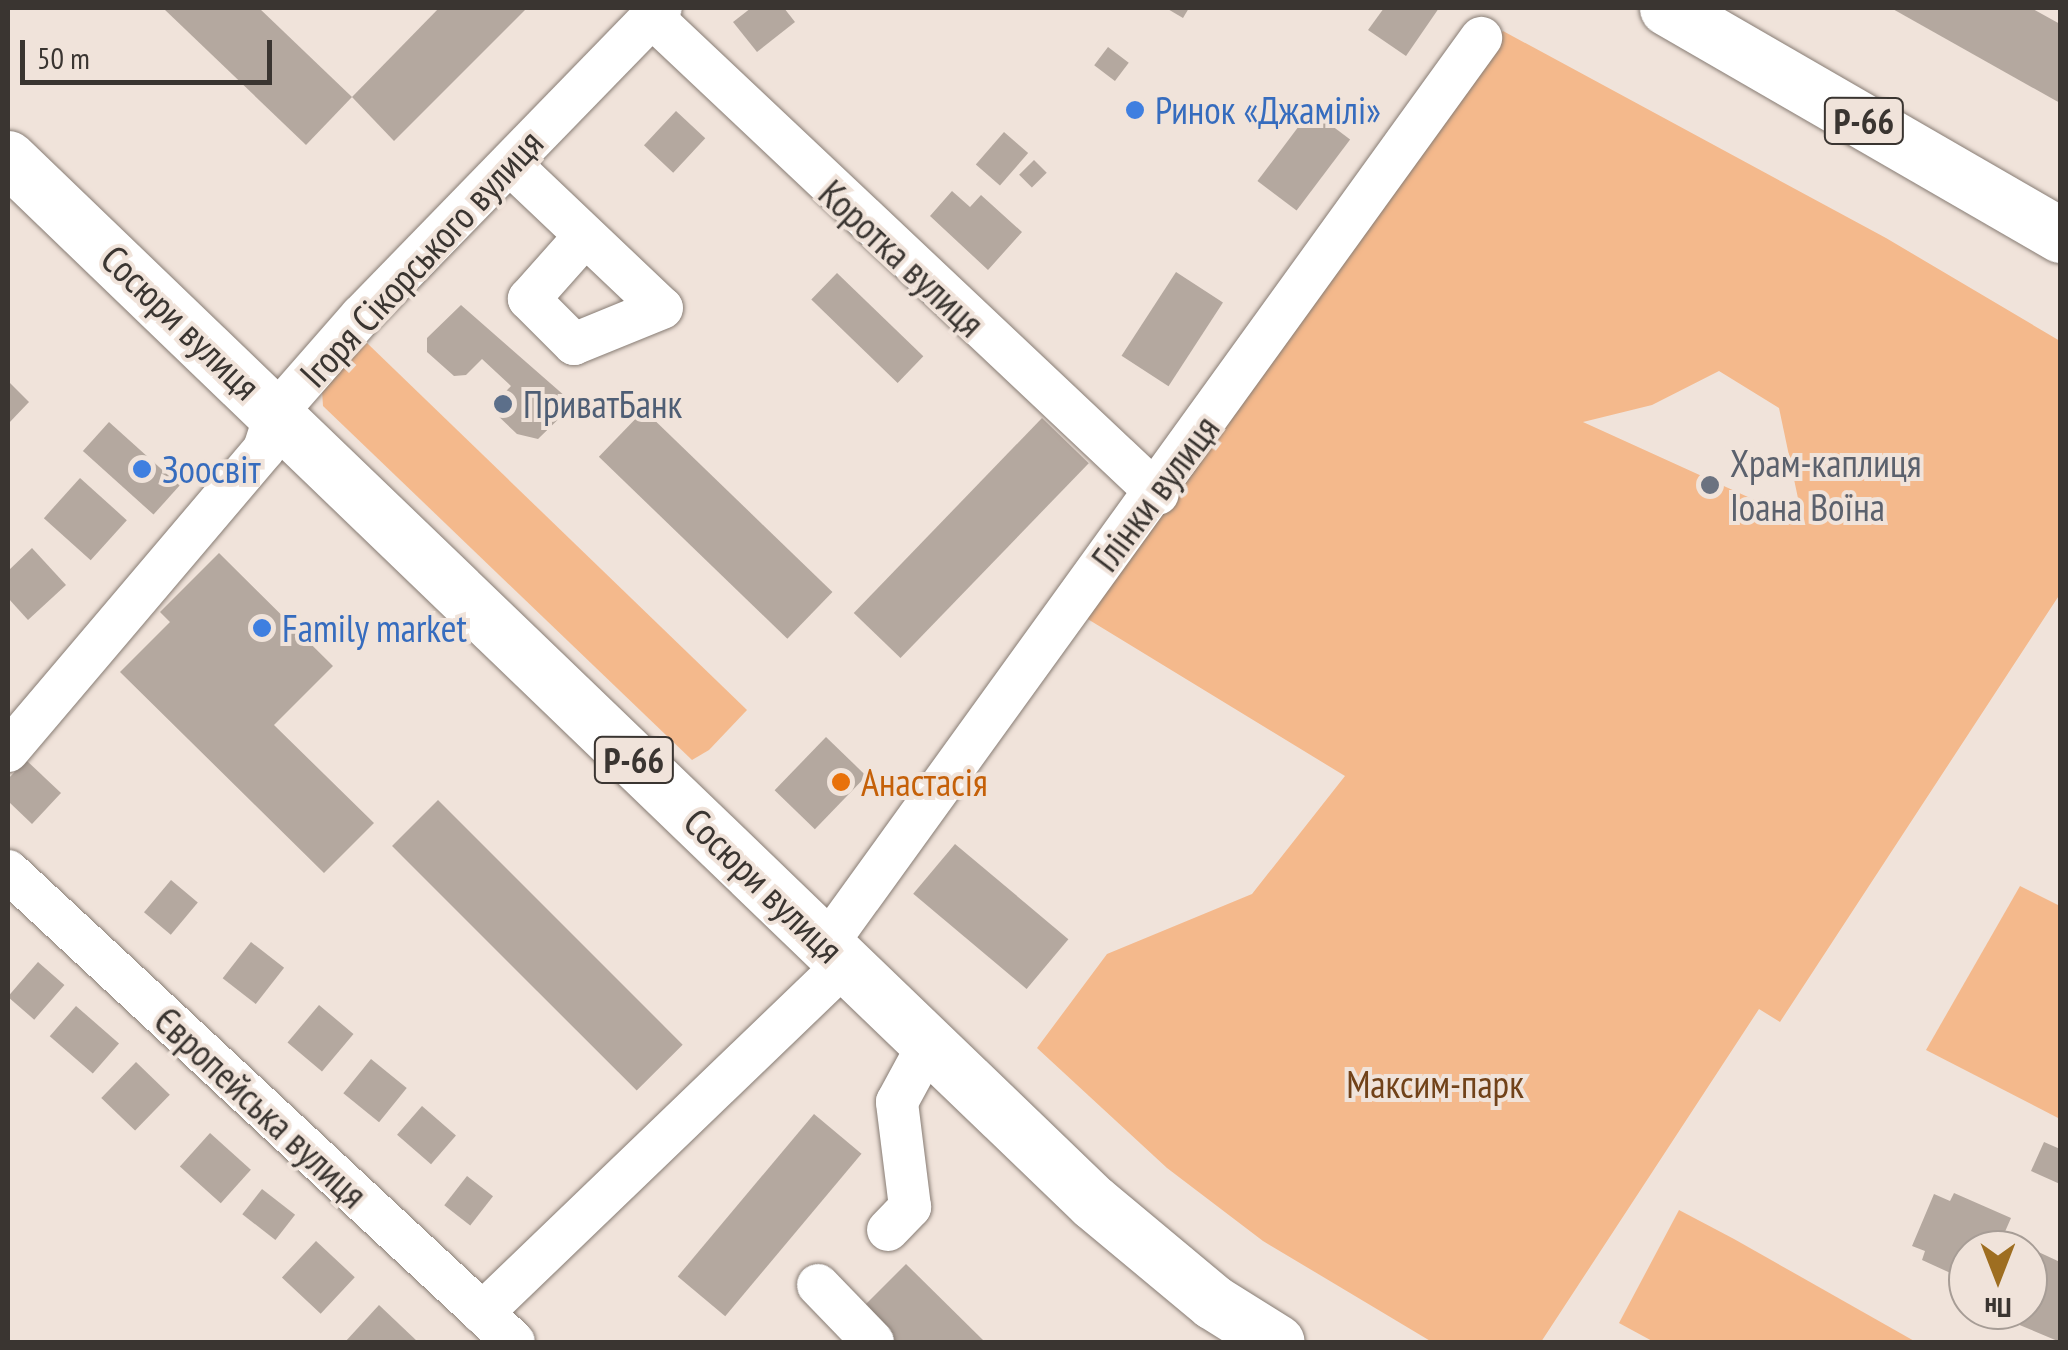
<!DOCTYPE html>
<html>
<head>
<meta charset="utf-8">
<style>
	body { margin:0 }
	#map { position:relative; width:2068px; height:1350px; overflow:hidden; background:#f0e3da; font-family:"PT Sans Narrow",sans-serif }
	div>[style] { position:absolute }
	.green>* { inset:0; background:#f4b98c }
	.building>* { inset:0; background:#b4a89f; transform-origin:0 0 }
	.roads { filter:drop-shadow(0 0 2px #877c74) drop-shadow(0 0 2px #877c74) }
	.minor>* { height:42px; margin:-21px; padding:0 21px; transform-origin:21px; border-radius:21px; background:#fff }
	.major>* { height:55px; margin:-27.5px; padding:0 27.5px; transform-origin:27.5px; border-radius:27.5px; background:#fff }
	.dots>* { width:28px; height:28px; translate:-50% -50%; box-sizing:border-box; border:5px solid #f0e3da; border-radius:50% }
	span { translate:-50% -50%; white-space:nowrap; text-align:center; line-height:1.15; -webkit-text-stroke:8px #f0e3da; paint-order:stroke }
	.shield-label span { padding:2px 8px; background:#f0e3da; border:2px solid; border-radius:8px; -webkit-text-stroke-width:0 }
	.shield-label { font-size:35px; color:#3a3531; font-weight:700 }
	.shop-label { font-size:38px; color:#366cbe }
	.left { translate:0 -50%; text-align:left }
	.street-label { font-size:38px; color:#3a3531 }
	.service-label { font-size:38px; color:#4e5e75 }
	.worship-label { font-size:38px; color:#5b616d }
	.food-label { font-size:38px; color:#c56008 }
	.park-label { font-size:38px; color:#714219 }
	.frame { position:absolute; inset:0; border:10px solid #3a3531; pointer-events:none }
	.north { position:absolute; left:1948px; top:1230px; width:100px; height:100px; box-sizing:border-box; background:#f0e3da; border:2px solid #a79d96; border-radius:50%; rotate:180deg; font-size:28px; font-weight:700; line-height:40px; text-align:center; color:#3a3531 }
	.north::after { content:''; display:block; margin:auto; width:35px; height:45px; background:#9e6e21; clip-path:polygon(50% 0,100% 100%,50% 72%,0 100%) }
	.scale { position:absolute; left:20px; top:40px; width:252px; height:45px; box-sizing:border-box; border:5px solid #3a3531; border-top:0; padding-left:12px; font-size:30px; line-height:35px; white-space:nowrap; color:#3a3531; -webkit-text-stroke:8px #f0e3da; paint-order:stroke }
</style>
</head>
<body>
<div id="map">
	<div class="green">
		<i style="clip-path:polygon(evenodd,1503px 31px,1886px 238px,2060px 341px,2060px 594px,1780px 1022px,1759px 1009px,1541px 1342px,1432px 1342px,1263px 1241px,1167px 1168px,1037px 1048px,1107px 954px,1252px 894px,1345px 776px,1086px 618px,1503px 31px,1719px 371px,1779px 408px,1803px 522px,1583px 422px,1652px 405px,1719px 371px)"></i>
		<i style="clip-path:polygon(367px 343px,747px 710px,709px 750px,692px 760px,323px 406px,322px 390px)"></i>
		<i style="clip-path:polygon(2020px 886px,2060px 906px,2060px 1119px,1926px 1050px)"></i>
		<i style="clip-path:polygon(1679px 1210px,1734px 1239px,1916px 1342px,1654px 1342px,1619px 1323px)"></i>
	</div>
	<div class="building">
		<i style="clip-path:polygon(163px 8px,259px 8px,352px 97px,306px 145px)"></i>
		<i style="clip-path:polygon(439px 8px,527px 8px,394px 141px,352px 97px)"></i>
		<i style="clip-path:polygon(751px 8px,784px 8px,795px 22px,757px 52px,733px 22px)"></i>
		<i style="clip-path:polygon(1166px 8px,1189px 8px,1183px 18px)"></i>
		<i style="clip-path:polygon(1384px 8px,1439px 8px,1406px 56px,1368px 30px)"></i>
		<i style="clip-path:polygon(1891px 8px,2031px 8px,2060px 24px,2060px 103px)"></i>
		<i style="left:1108px;top:47px;width:26px;height:23px;rotate:37deg"></i>
		<i style="left:1311px;top:110px;width:49px;height:89px;rotate:37deg"></i>
		<i style="left:676px;top:111px;width:40px;height:47px;rotate:43deg"></i>
		<i style="left:1004px;top:132px;width:32px;height:43px;rotate:41deg"></i>
		<i style="left:1034px;top:160px;width:18px;height:21px;rotate:45deg"></i>
		<i style="clip-path:polygon(952px 191px,970px 207px,981px 195px,1022px 232px,988px 270px,930px 216px)"></i>
		<i style="left:1176px;top:272px;width:56px;height:100px;rotate:33deg"></i>
		<i style="left:837px;top:273px;width:120px;height:37px;rotate:44deg"></i>
		<i style="clip-path:polygon(461px 305px,574px 404px,538px 439px,517px 434px,495px 413px,495px 403px,511px 386px,482px 359px,466px 375px,454px 376px,427px 352px,427px 338px)"></i>
		<i style="clip-path:polygon(8px 381px,29px 402px,8px 424px)"></i>
		<i style="left:644px;top:410px;width:262px;height:65px;rotate:44deg"></i>
		<i style="left:1042px;top:418px;width:65px;height:271px;rotate:44deg"></i>
		<i style="left:109px;top:422px;width:95px;height:39px;rotate:42deg"></i>
		<i style="left:80px;top:478px;width:63px;height:54px;rotate:42deg"></i>
		<i style="clip-path:polygon(32px 548px,66px 585px,28px 620px,8px 598px,8px 571px)"></i>
		<i style="clip-path:polygon(219px 553px,333px 666px,274px 725px,374px 823px,324px 873px,120px 672px,170px 622px,160px 612px)"></i>
		<i style="left:826px;top:737px;width:56px;height:74px;rotate:44deg"></i>
		<i style="clip-path:polygon(26px 760px,61px 793px,32px 824px,8px 801px,8px 779px)"></i>
		<i style="left:438px;top:800px;width:346px;height:65px;rotate:45deg"></i>
		<i style="left:955px;top:844px;width:148px;height:65px;rotate:40deg"></i>
		<i style="left:171px;top:880px;width:35px;height:42px;rotate:40deg"></i>
		<i style="left:251px;top:942px;width:42px;height:46px;rotate:38deg"></i>
		<i style="left:38px;top:962px;width:35px;height:46px;rotate:41deg"></i>
		<i style="left:319px;top:1005px;width:45px;height:49px;rotate:40deg"></i>
		<i style="left:76px;top:1006px;width:57px;height:40px;rotate:41deg"></i>
		<i style="left:371px;top:1059px;width:46px;height:44px;rotate:39deg"></i>
		<i style="left:136px;top:1062px;width:47px;height:50px;rotate:44deg"></i>
		<i style="left:422px;top:1106px;width:45px;height:38px;rotate:41deg"></i>
		<i style="left:814px;top:1114px;width:62px;height:212px;rotate:40deg"></i>
		<i style="left:210px;top:1133px;width:55px;height:45px;rotate:42deg"></i>
		<i style="clip-path:polygon(2044px 1142px,2060px 1149px,2060px 1184px,2031px 1171px)"></i>
		<i style="left:467px;top:1176px;width:33px;height:37px;rotate:38deg"></i>
		<i style="left:262px;top:1189px;width:42px;height:32px;rotate:38deg"></i>
		<i style="clip-path:polygon(1954px 1193px,2011px 1218px,1997px 1250px,1968px 1250px,1968px 1281px,1922px 1260px,1925px 1251px,1912px 1246px,1934px 1194px,1950px 1201px)"></i>
		<i style="left:316px;top:1241px;width:53px;height:50px;rotate:43deg"></i>
		<i style="clip-path:polygon(2028px 1247px,2060px 1262px,2060px 1342px,1998px 1316px,2000px 1310px,2028px 1310px)"></i>
		<i style="clip-path:polygon(906px 1264px,985px 1342px,893px 1342px,860px 1310px)"></i>
		<i style="clip-path:polygon(379px 1305px,418px 1342px,345px 1342px)"></i>
	</div>
	<div class="roads">
		<div class="minor">
			<i style="left:652px;top:17px;width:695px;rotate:43.31deg"></i>
			<i style="left:510px;top:164px;width:209px;rotate:43.5deg"></i>
			<i style="left:662px;top:308px;width:95px;rotate:157.8deg"></i>
			<i style="left:574px;top:344px;width:64px;rotate:-135deg"></i>
			<i style="left:529px;top:299px;width:84px;rotate:-48.4deg"></i>
			<i style="left:8px;top:751px;width:396px;rotate:-49.7deg"></i>
			<i style="left:264px;top:449px;width:38px;rotate:-72deg"></i>
			<i style="left:276px;top:413px;width:129px;rotate:-48.8deg"></i>
			<i style="left:361px;top:316px;width:430px;rotate:-45.8deg"></i>
			<i style="left:8px;top:871px;width:691px;rotate:42.95deg"></i>
			<i style="left:826px;top:945px;width:1119px;rotate:-54.16deg"></i>
			<i style="left:888px;top:1230px;width:32px;rotate:-46deg"></i>
			<i style="left:910px;top:1207px;width:106px;rotate:-97.1deg"></i>
			<i style="left:897px;top:1102px;width:65px;rotate:-61.5deg"></i>
			<i style="left:818px;top:1285px;width:79px;rotate:46deg"></i>
			<i style="left:482px;top:1313px;width:504px;rotate:-43.87deg"></i>
		</div>
		<div class="major">
			<i style="left:1667px;top:8px;width:454px;rotate:30deg"></i>
			<i style="left:8px;top:158px;width:1506px;rotate:43.9deg"></i>
			<i style="left:1093px;top:1202px;width:156px;rotate:39.8deg"></i>
			<i style="left:1213px;top:1302px;width:75px;rotate:32deg"></i>
		</div>
	</div>
	<div class="dots">
		<i style="left:1135px;top:110px;background:#3f7fe0"></i>
		<i style="left:503px;top:404px;background:#5c6f8a"></i>
		<i style="left:142px;top:469px;background:#3f7fe0"></i>
		<i style="left:1710px;top:485px;background:#6b7280"></i>
		<i style="left:262px;top:628px;background:#3f7fe0"></i>
		<i style="left:841px;top:782px;background:#e8710a"></i>
	</div>
	<div class="shield-label">
		<span style="left:1864px;top:121px">Р-66</span>
		<span style="left:634px;top:760px">Р-66</span>
	</div>
	<div class="shop-label">
		<span class="left" style="left:1155px;top:110px">Ринок «Джамілі»</span>
		<span class="left" style="left:162px;top:469px">Зоосвіт</span>
		<span class="left" style="left:282px;top:628px">Family market</span>
	</div>
	<div class="street-label">
		<span style="left:421px;top:258px;rotate:-47deg">Ігоря Сікорського вулиця</span>
		<span style="left:902px;top:258px;rotate:43deg">Коротка вулиця</span>
		<span style="left:181px;top:322px;rotate:44deg">Сосюри вулиця</span>
		<span style="left:1155px;top:493px;rotate:-53deg">Глінки вулиця</span>
		<span style="left:764px;top:885px;rotate:44deg">Сосюри вулиця</span>
		<span style="left:261px;top:1107px;rotate:43deg">Європейська вулиця</span>
	</div>
	<div class="service-label">
		<span class="left" style="left:523px;top:404px">ПриватБанк</span>
	</div>
	<div class="worship-label">
		<span class="left" style="left:1730px;top:485px">Храм-каплиця<br>Іоана Воїна</span>
	</div>
	<div class="food-label">
		<span class="left" style="left:861px;top:782px">Анастасія</span>
	</div>
	<div class="park-label">
		<span style="left:1435px;top:1084px">Максим-парк</span>
	</div>
	<div class="frame"></div>
	<div class="north">Пн</div>
	<div class="scale">50 m</div>
</div>
</body>
</html>
